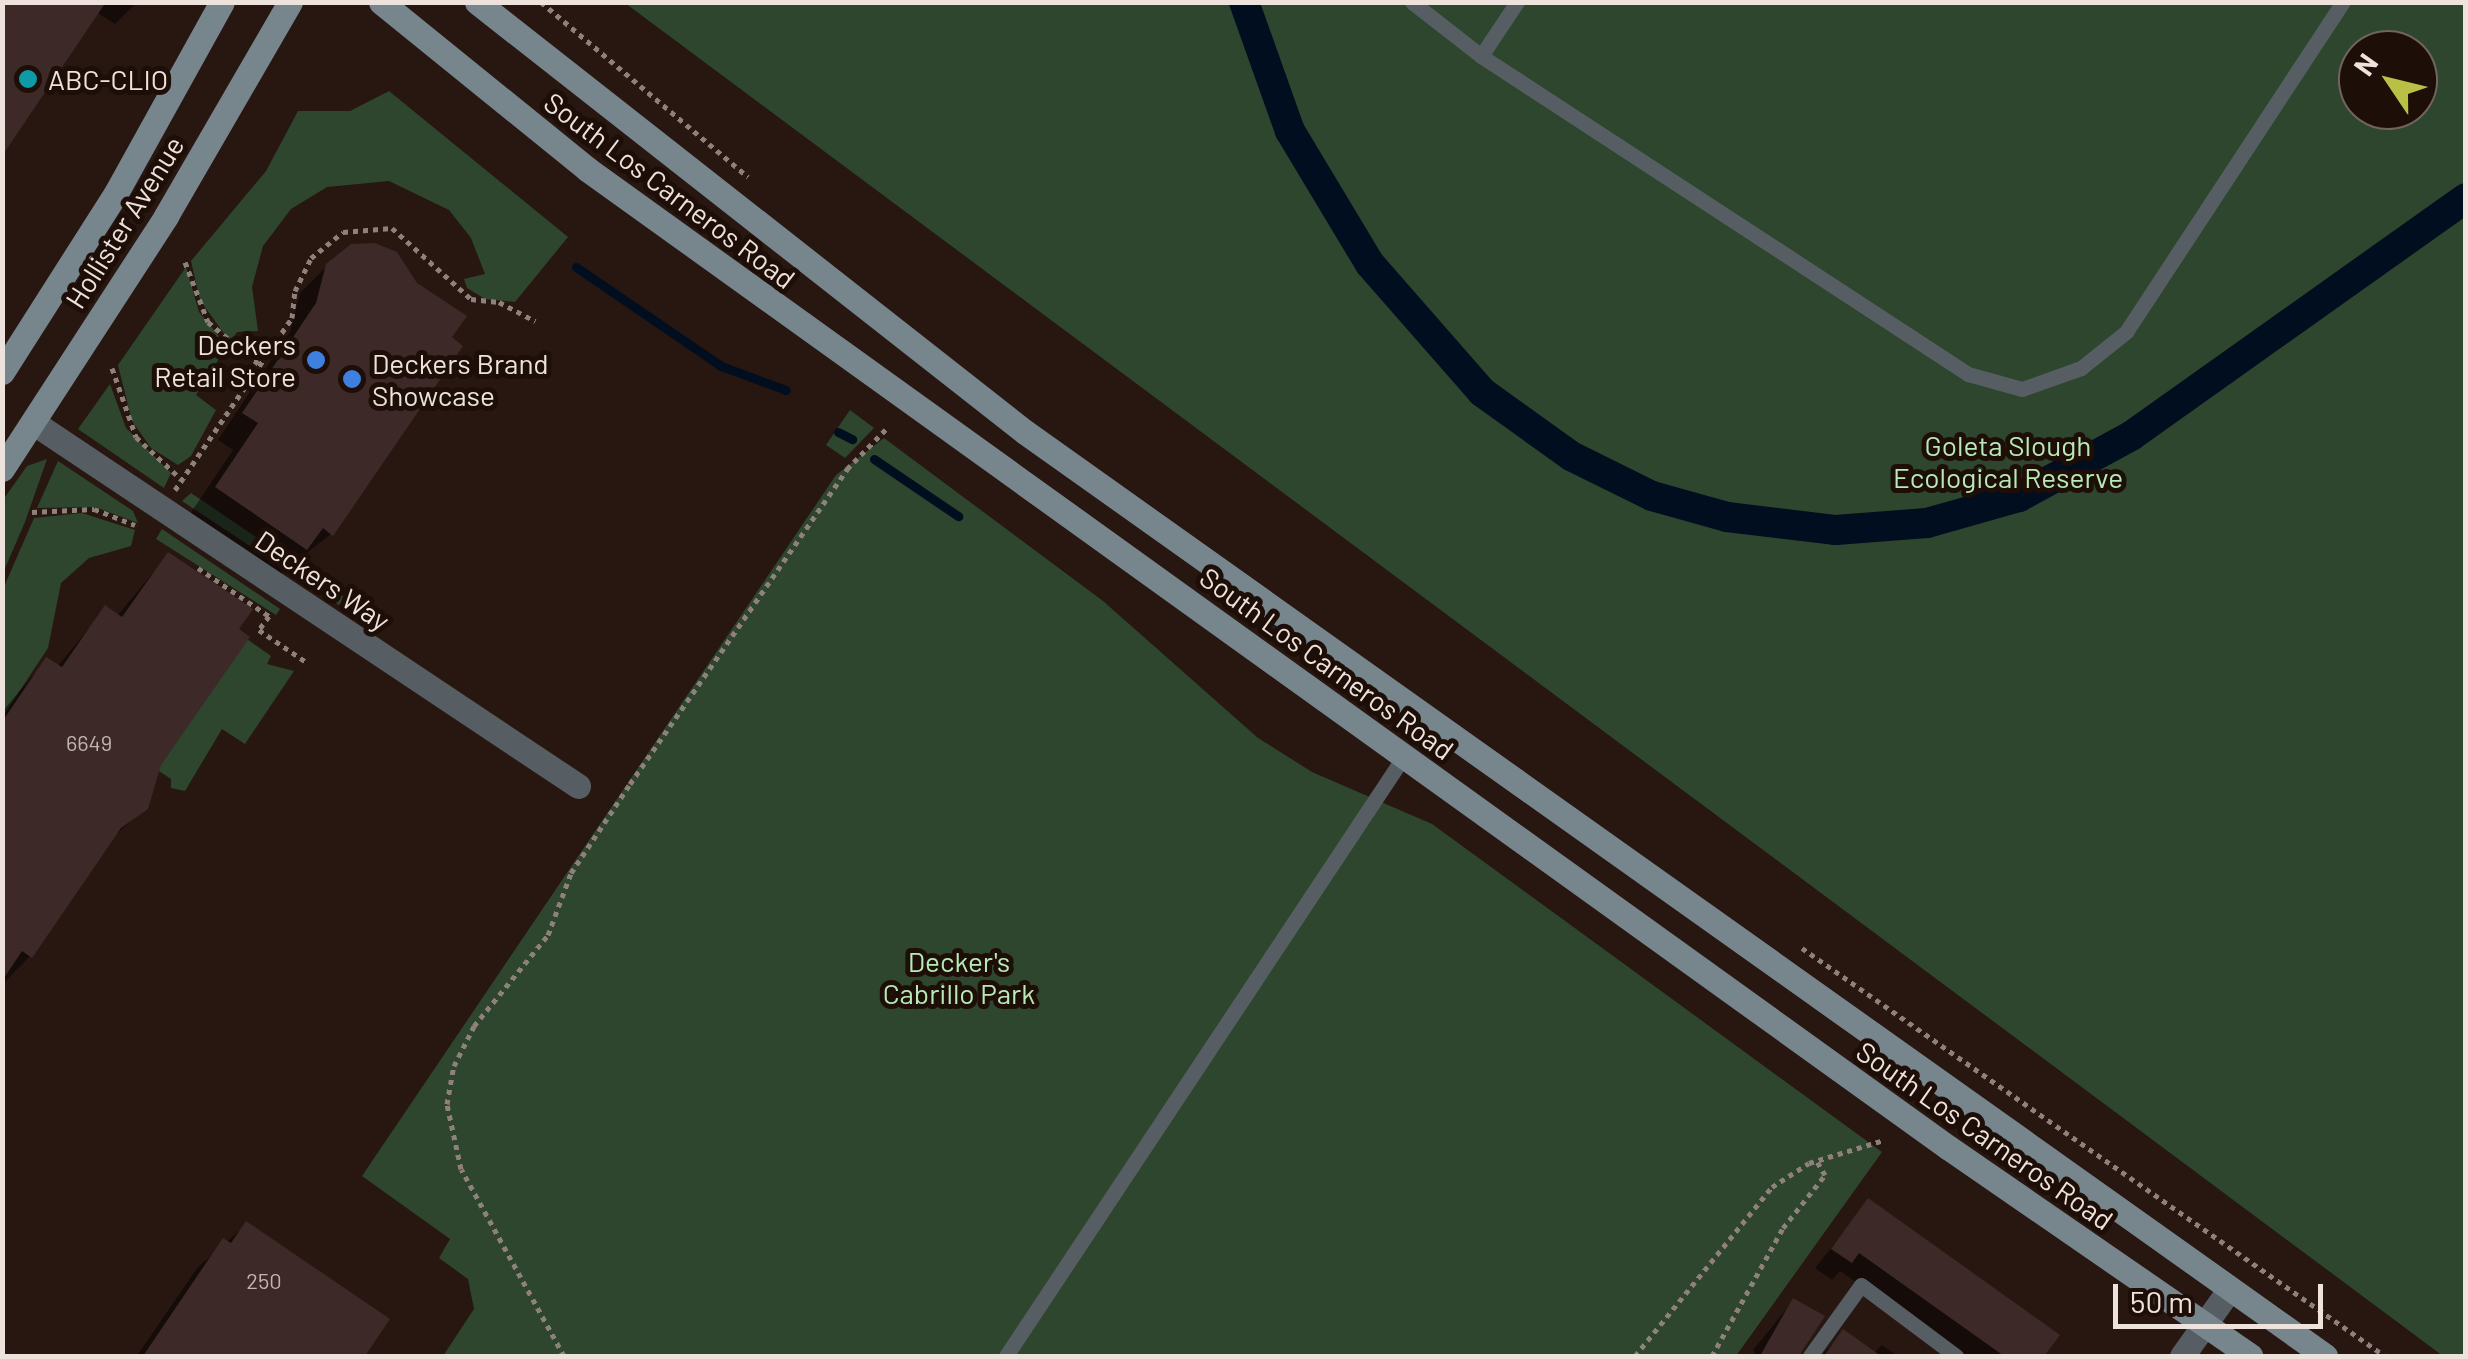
<!DOCTYPE html>
<html>
<head>
<meta charset="utf-8">
<style>
	body { margin:0 }
	#map { position:relative; width:2468px; height:1359px; overflow:hidden; background:#281711; font-family:Barlow,sans-serif }
	div>[style] { position:absolute }
	.green>* { inset:0; background:#2d462d }
	.shadow>* { inset:0; background:#0007 }
	.stream>* { height:9px; margin:-4.5px; padding:0 4.5px; transform-origin:4.5px; border-radius:4.5px; background:#000e1f }
	.canal>* { height:30px; margin:-15px; padding:0 15px; transform-origin:15px; border-radius:15px; background:#000e1f }
	.building>* { inset:0; background:#3d2928 }
	.path>* { height:5px; margin-top:-2.5px; transform-origin:0; background:repeating-linear-gradient(90deg,#8e807a 0 5px,transparent 0 10px) }
	.service>* { height:15px; margin:-7.5px; padding:0 7.5px; transform-origin:7.5px; border-radius:7.5px; background:#565e63 }
	.minor>* { height:25px; margin:-12.5px; padding:0 12.5px; transform-origin:12.5px; border-radius:12.5px; background:#565e63 }
	.tertiary>* { height:25px; margin:-12.5px; padding:0 12.5px; transform-origin:12.5px; border-radius:12.5px; background:#565e63 }
	.secondary>* { height:25px; margin:-12.5px; padding:0 12.5px; transform-origin:12.5px; border-radius:12.5px; background:#77858d }
	.dots>* { width:28px; height:28px; translate:-50% -50%; box-sizing:border-box; border:5px solid #1e0e08; border-radius:50% }
	span { translate:-50% -50%; white-space:nowrap; text-align:center; line-height:1.15; -webkit-text-stroke:10px #1e0e08; paint-order:stroke }
	.number-label { font-size:22px; color:#c2b4b0 }
	.number-label span { -webkit-text-stroke-width:0 }
	.poi-label { font-size:28px; color:#eee2dd }
	.left { translate:0 -50%; text-align:left }
	.right { translate:-100% -50%; text-align:right }
	.street-label { font-size:28px; color:#eee2dd }
	.park-label { font-size:28px; color:#b7eab7 }
	.frame { position:absolute; inset:0; border:5px solid #eee2dd; pointer-events:none }
	.north { position:absolute; left:2338px; top:30px; width:100px; height:100px; box-sizing:border-box; background:#1e0e08; border:2px solid #71635d; border-radius:50%; rotate:305deg; font-size:28px; font-weight:700; line-height:40px; text-align:center; color:#eee2dd }
	.north::after { content:''; display:block; margin:auto; width:35px; height:45px; background:#b9c046; clip-path:polygon(50% 0,100% 100%,50% 72%,0 100%) }
	.scale { position:absolute; left:2113px; top:1284px; width:210px; height:45px; box-sizing:border-box; border:5px solid #eee2dd; border-top:0; padding-left:12px; font-size:30px; line-height:35px; white-space:nowrap; color:#eee2dd; -webkit-text-stroke:8px #1e0e08; paint-order:stroke }
</style>
</head>
<body>
<div id="map">
	<div class="green">
		<i style="clip-path:polygon(evenodd,625px 3px,2465px 3px,2465px 1356px,2443px 1356px,625px 3px,2358px 50px,2418px 50px,2418px 110px,2358px 110px,2358px 50px)"></i>
		<i style="clip-path:polygon(389px 91px,568px 237px,515px 302px,485px 299px,467px 288px,464px 279px,485px 274px,471px 238px,449px 210px,389px 181px,327px 187px,291px 209px,263px 246px,252px 287px,258px 331px,237px 332px,230px 342px,200px 300px,191px 261px,266px 171px,298px 111px,350px 111px)"></i>
		<i style="clip-path:polygon(186px 267px,199px 312px,227px 346px,196px 395px,216px 410px,191px 456px,178px 465px,151px 448px,132px 421px,118px 365px)"></i>
		<i style="clip-path:polygon(110px 384px,126px 428px,171px 473px,164px 488px,78px 429px)"></i>
		<i style="clip-path:polygon(850px 410px,874px 428px,845px 458px,826px 445px)"></i>
		<i style="clip-path:polygon(884px 438px,1103px 601px,1258px 738px,1312px 772px,1432px 824px,1882px 1152px,1736px 1356px,443px 1356px,474px 1309px,468px 1279px,439px 1258px,450px 1239px,362px 1176px,836px 475px)"></i>
		<i style="clip-path:polygon(47px 459px,25px 522px,3px 573px,3px 500px,27px 466px)"></i>
		<i style="clip-path:polygon(58px 461px,133px 511px,138px 523px,95px 507px,37px 508px)"></i>
		<i style="clip-path:polygon(191px 493px,345px 597px,339px 605px,182px 501px)"></i>
		<i style="clip-path:polygon(82px 513px,135px 530px,131px 546px,89px 558px,61px 583px,48px 648px,3px 716px,3px 589px,34px 518px)"></i>
		<i style="clip-path:polygon(162px 529px,280px 609px,276px 615px,156px 539px)"></i>
		<i style="clip-path:polygon(247px 639px,271px 656px,267px 664px,294px 671px,245px 744px,222px 729px,185px 791px,171px 788px,171px 779px,156px 769px)"></i>
	</div>
	<div class="shadow">
		<i style="clip-path:polygon(2px 2px,137px 2px,115px 24px,96px 12px)"></i>
		<i style="clip-path:polygon(328px 265px,331px 534px,279px 575px,190px 514px,233px 450px,218px 440px,290px 332px,300px 293px)"></i>
		<i style="clip-path:polygon(168px 555px,159px 764px,146px 807px,108px 842px,30px 956px,4px 983px,2px 712px,46px 660px,57px 667px,106px 608px,117px 616px)"></i>
		<i style="clip-path:polygon(1869px 1201px,2056px 1335px,2041px 1356px,1961px 1356px,1840px 1271px,1832px 1280px,1815px 1268px)"></i>
		<i style="clip-path:polygon(247px 1224px,387px 1320px,362px 1356px,137px 1356px,197px 1268px)"></i>
		<i style="clip-path:polygon(1793px 1301px,1799px 1356px,1757px 1356px,1753px 1350px)"></i>
		<i style="clip-path:polygon(1844px 1332px,1873px 1354px,1882px 1345px,1898px 1356px,1821px 1356px)"></i>
	</div>
	<div class="stream">
		<i style="left:576px;top:267px;width:176px;rotate:34.3deg"></i>
		<i style="left:721px;top:366px;width:69px;rotate:20.3deg"></i>
		<i style="left:838px;top:432px;width:16px;rotate:27deg"></i>
		<i style="left:874px;top:459px;width:102px;rotate:34.2deg"></i>
	</div>
	<div class="canal">
		<i style="left:1244px;top:2px;width:137px;rotate:70.4deg"></i>
		<i style="left:1290px;top:131px;width:155px;rotate:59deg"></i>
		<i style="left:1370px;top:264px;width:170px;rotate:48.8deg"></i>
		<i style="left:1482px;top:392px;width:110px;rotate:35.7deg"></i>
		<i style="left:1571px;top:456px;width:90px;rotate:26.3deg"></i>
		<i style="left:1652px;top:496px;width:78px;rotate:15.6deg"></i>
		<i style="left:1727px;top:517px;width:110px;rotate:6.8deg"></i>
		<i style="left:1836px;top:530px;width:91px;rotate:-4.4deg"></i>
		<i style="left:1927px;top:523px;width:96px;rotate:-15.8deg"></i>
		<i style="left:2019px;top:497px;width:128px;rotate:-28.6deg"></i>
		<i style="left:2131px;top:436px;width:411px;rotate:-35.4deg"></i>
	</div>
	<div class="building">
		<i style="clip-path:polygon(2px 2px,106px 2px,2px 156px)"></i>
		<i style="clip-path:polygon(375px 243px,397px 252px,417px 283px,467px 316px,452px 337px,463px 346px,333px 536px,323px 528px,307px 550px,215px 487px,258px 423px,242px 413px,316px 303px,326px 264px,351px 244px)"></i>
		<i style="clip-path:polygon(168px 552px,253px 609px,239px 629px,250px 637px,161px 765px,148px 809px,121px 828px,32px 958px,22px 951px,2px 981px,2px 722px,46px 657px,62px 667px,105px 605px,122px 617px)"></i>
		<i style="clip-path:polygon(1868px 1198px,2060px 1335px,2044px 1356px,2004px 1356px,1859px 1253px,1852px 1263px,1831px 1249px)"></i>
		<i style="clip-path:polygon(246px 1221px,390px 1319px,365px 1356px,143px 1356px,223px 1238px,231px 1243px)"></i>
		<i style="clip-path:polygon(1793px 1298px,1825px 1316px,1799px 1356px,1760px 1356px)"></i>
		<i style="clip-path:polygon(1843px 1329px,1881px 1356px,1824px 1356px)"></i>
	</div>
	<div class="path">
		<i style="left:541px;top:2px;width:271px;rotate:40.2deg"></i>
		<i style="left:185px;top:262px;width:64px;rotate:69deg"></i>
		<i style="left:208px;top:322px;width:67px;rotate:39.6deg"></i>
		<i style="left:112px;top:368px;width:73px;rotate:70.8deg"></i>
		<i style="left:136px;top:437px;width:63px;rotate:43.1deg"></i>
		<i style="left:175px;top:490px;width:208px;rotate:-55.8deg"></i>
		<i style="left:292px;top:318px;width:27px;rotate:-84deg"></i>
		<i style="left:295px;top:291px;width:37px;rotate:-64deg"></i>
		<i style="left:311px;top:258px;width:41px;rotate:-39.1deg"></i>
		<i style="left:343px;top:232px;width:49px;rotate:-4.7deg"></i>
		<i style="left:392px;top:228px;width:106px;rotate:41.9deg"></i>
		<i style="left:471px;top:299px;width:28px;rotate:6deg"></i>
		<i style="left:499px;top:302px;width:41px;rotate:27.8deg"></i>
		<i style="left:32px;top:512px;width:62px;rotate:-2.8deg"></i>
		<i style="left:94px;top:509px;width:44px;rotate:21.3deg"></i>
		<i style="left:198px;top:568px;width:86px;rotate:34.1deg"></i>
		<i style="left:269px;top:616px;width:17px;rotate:126deg"></i>
		<i style="left:259px;top:630px;width:57px;rotate:34.2deg"></i>
		<i style="left:1802px;top:948px;width:712px;rotate:34.99deg"></i>
		<i style="left:564px;top:1356px;width:213px;rotate:-118.8deg"></i>
		<i style="left:461px;top:1169px;width:66px;rotate:-102.2deg"></i>
		<i style="left:447px;top:1104px;width:39px;rotate:-80deg"></i>
		<i style="left:454px;top:1066px;width:45px;rotate:-63.4deg"></i>
		<i style="left:474px;top:1026px;width:117px;rotate:-50.9deg"></i>
		<i style="left:548px;top:935px;width:66px;rotate:-69.6deg"></i>
		<i style="left:571px;top:873px;width:107px;rotate:-56.5deg"></i>
		<i style="left:630px;top:784px;width:383px;rotate:-55.4deg"></i>
		<i style="left:847px;top:469px;width:56px;rotate:-45.7deg"></i>
		<i style="left:1635px;top:1356px;width:218px;rotate:-51deg"></i>
		<i style="left:1772px;top:1187px;width:44px;rotate:-33deg"></i>
		<i style="left:1809px;top:1163px;width:78px;rotate:-17deg"></i>
		<i style="left:1712px;top:1356px;width:146px;rotate:-61deg"></i>
		<i style="left:1783px;top:1228px;width:68px;rotate:-51.6deg"></i>
		<i style="left:1825px;top:1175px;width:16px;rotate:-120deg"></i>
	</div>
	<div class="service">
		<i style="left:1412px;top:2px;width:88px;rotate:38deg"></i>
		<i style="left:1481px;top:56px;width:582px;rotate:33.14deg"></i>
		<i style="left:1968px;top:374px;width:56px;rotate:15.5deg"></i>
		<i style="left:2022px;top:389px;width:63px;rotate:-19.6deg"></i>
		<i style="left:2081px;top:368px;width:58px;rotate:-38.7deg"></i>
		<i style="left:2126px;top:332px;width:395px;rotate:-56.7deg"></i>
		<i style="left:1481px;top:56px;width:65px;rotate:-56.3deg"></i>
		<i style="left:1006px;top:1356px;width:720px;rotate:-56.44deg"></i>
		<i style="left:1810px;top:1356px;width:87px;rotate:-54.3deg"></i>
		<i style="left:1861px;top:1285px;width:119px;rotate:36.8deg"></i>
	</div>
	<div class="minor">
		<i style="left:2182px;top:1356px;width:81px;rotate:-54.5deg"></i>
	</div>
	<div class="tertiary">
		<i style="left:34px;top:423px;width:654px;rotate:33.71deg"></i>
	</div>
	<div class="secondary">
		<i style="left:381px;top:2px;width:265px;rotate:39deg"></i>
		<i style="left:587px;top:169px;width:1677px;rotate:35.71deg"></i>
		<i style="left:1949px;top:1148px;width:366px;rotate:34.6deg"></i>
		<i style="left:477px;top:2px;width:697px;rotate:38.12deg"></i>
		<i style="left:1025px;top:432px;width:1595px;rotate:35.4deg"></i>
		<i style="left:2px;top:372px;width:212px;rotate:-57.5deg"></i>
		<i style="left:116px;top:193px;width:218px;rotate:-61deg"></i>
		<i style="left:2px;top:469px;width:302px;rotate:-57deg"></i>
		<i style="left:166px;top:216px;width:247px;rotate:-59.9deg"></i>
	</div>
	<div class="dots">
		<i style="left:28px;top:79px;background:#0f9aa8"></i>
		<i style="left:316px;top:360px;background:#3f7fe0"></i>
		<i style="left:352px;top:379px;background:#3f7fe0"></i>
	</div>
	<div class="number-label">
		<span style="left:89px;top:743px">6649</span>
		<span style="left:264px;top:1281px">250</span>
	</div>
	<div class="poi-label">
		<span class="left" style="left:48px;top:79px">ABC-CLIO</span>
		<span class="right" style="left:296px;top:360px">Deckers<br>Retail Store</span>
		<span class="left" style="left:372px;top:379px">Deckers Brand<br>Showcase</span>
	</div>
	<div class="street-label">
		<span style="left:670px;top:190px;rotate:37deg">South Los Carneros Road</span>
		<span style="left:124px;top:222px;rotate:-58deg">Hollister Avenue</span>
		<span style="left:323px;top:580px;rotate:34deg">Deckers Way</span>
		<span style="left:1327px;top:663px;rotate:36deg">South Los Carneros Road</span>
		<span style="left:1985px;top:1135px;rotate:35deg">South Los Carneros Road</span>
	</div>
	<div class="park-label">
		<span style="left:2008px;top:461px">Goleta Slough<br>Ecological Reserve</span>
		<span style="left:959px;top:977px">Decker's<br>Cabrillo Park</span>
	</div>
	<div class="frame"></div>
	<div class="north">N</div>
	<div class="scale">50 m</div>
</div>
</body>
</html>
